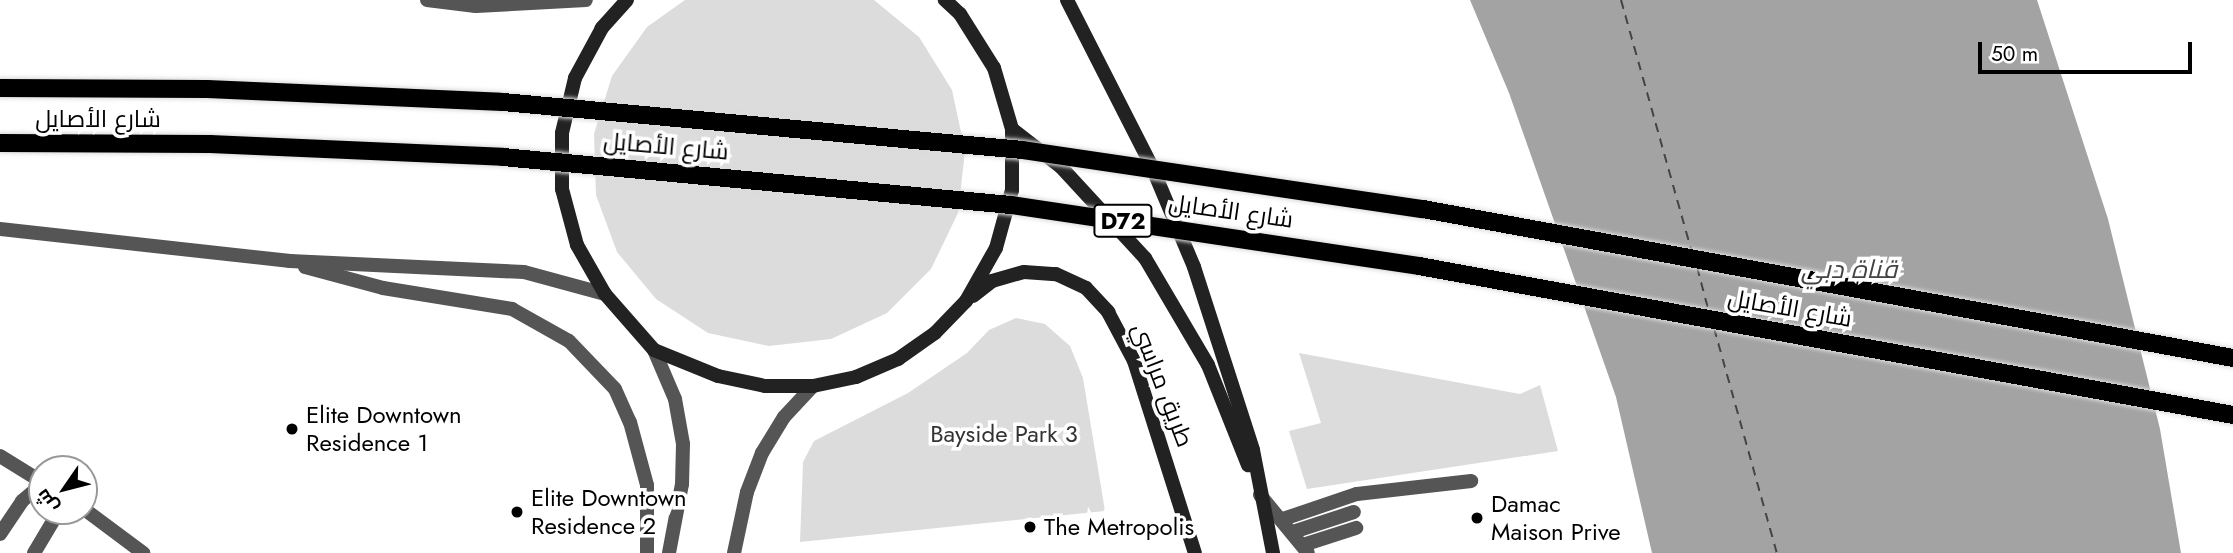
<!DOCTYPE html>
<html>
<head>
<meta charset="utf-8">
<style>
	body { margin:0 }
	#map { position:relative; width:2233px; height:553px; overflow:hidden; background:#fff; font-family:Jost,Cairo,sans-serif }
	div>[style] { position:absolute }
	.green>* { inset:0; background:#dcdcdc }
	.water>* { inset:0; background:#a3a3a3 }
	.ferry>* { height:2px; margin-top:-1px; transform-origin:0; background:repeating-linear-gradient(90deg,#444 0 9px,transparent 0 16px) }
	.service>* { height:14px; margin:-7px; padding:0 7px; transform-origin:7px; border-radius:7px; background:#555 }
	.minor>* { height:14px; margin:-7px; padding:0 7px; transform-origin:7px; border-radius:7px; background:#555 }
	.tertiary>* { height:14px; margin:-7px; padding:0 7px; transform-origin:7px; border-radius:7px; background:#555 }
	.secondary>* { height:14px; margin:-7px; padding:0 7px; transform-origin:7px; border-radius:7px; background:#222 }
	.bridges { filter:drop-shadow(0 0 2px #dbdbdb) drop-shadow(0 0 2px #dbdbdb) }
	.primary-bridge>* { height:18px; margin:-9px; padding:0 9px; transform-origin:9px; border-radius:9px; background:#000 }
	.dots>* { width:19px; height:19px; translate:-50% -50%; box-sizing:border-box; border:4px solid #fff; border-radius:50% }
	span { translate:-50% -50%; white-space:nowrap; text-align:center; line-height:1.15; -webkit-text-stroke:7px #fff; paint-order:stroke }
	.shield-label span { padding:2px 5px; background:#fff; border:2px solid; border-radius:5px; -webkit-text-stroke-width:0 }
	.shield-label { font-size:23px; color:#000; font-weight:700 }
	.street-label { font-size:24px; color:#000 }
	.poi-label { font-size:24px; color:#000 }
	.left { translate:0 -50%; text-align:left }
	.park-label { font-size:24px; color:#333 }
	.water-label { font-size:26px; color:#444; font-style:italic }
	.north { position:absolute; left:28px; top:455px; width:70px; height:70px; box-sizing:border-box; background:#fff; border:2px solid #999; border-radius:50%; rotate:235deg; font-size:19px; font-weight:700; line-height:28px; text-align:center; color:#000 }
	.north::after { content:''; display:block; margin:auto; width:24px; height:32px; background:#000; clip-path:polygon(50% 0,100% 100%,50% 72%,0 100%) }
	.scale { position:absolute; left:1978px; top:42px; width:214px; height:32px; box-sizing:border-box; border:4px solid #000; border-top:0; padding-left:9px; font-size:21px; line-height:24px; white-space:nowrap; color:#000; -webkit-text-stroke:5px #fff; paint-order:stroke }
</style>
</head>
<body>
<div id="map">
	<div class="green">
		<i style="clip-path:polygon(685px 0,874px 0,919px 37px,952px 90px,965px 151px,958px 213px,931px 269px,887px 313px,831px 339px,769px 346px,708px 333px,656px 299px,617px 252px,596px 195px,594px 134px,612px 76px,647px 27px)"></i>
		<i style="clip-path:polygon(1016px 318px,1045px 324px,1070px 346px,1083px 378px,1105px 511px,800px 542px,803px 462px,814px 441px,908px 393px,967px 353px,989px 330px)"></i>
		<i style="clip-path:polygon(1299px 353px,1520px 394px,1540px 385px,1558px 451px,1307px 489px,1289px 431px,1321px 423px)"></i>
	</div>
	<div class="water">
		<i style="clip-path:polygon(1470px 0,2037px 0,2108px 219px,2160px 429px,2181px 553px,1652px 553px,1616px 397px,1509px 93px)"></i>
	</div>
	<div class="ferry">
		<i style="left:1621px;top:0;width:262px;rotate:74.3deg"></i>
		<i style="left:1697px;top:267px;width:47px;rotate:75.1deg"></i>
		<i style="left:1714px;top:328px;width:234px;rotate:74.4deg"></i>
	</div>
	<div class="service">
		<i style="left:1260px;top:495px;width:75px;rotate:50.4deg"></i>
		<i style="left:1283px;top:519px;width:78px;rotate:-18.7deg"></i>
		<i style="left:1357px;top:494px;width:115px;rotate:-6.5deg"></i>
		<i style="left:1293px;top:532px;width:64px;rotate:-18.2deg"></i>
		<i style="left:1303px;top:545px;width:56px;rotate:-17.8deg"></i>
	</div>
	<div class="minor">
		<i style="left:0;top:456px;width:49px;rotate:31.8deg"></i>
		<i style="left:84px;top:509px;width:74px;rotate:36.7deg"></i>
		<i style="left:0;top:534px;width:40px;rotate:-56deg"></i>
		<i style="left:22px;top:501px;width:26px;rotate:-40deg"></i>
		<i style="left:34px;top:553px;width:49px;rotate:-59.2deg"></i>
	</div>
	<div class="tertiary">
		<i style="left:427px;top:0;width:49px;rotate:7deg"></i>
		<i style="left:476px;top:6px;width:110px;rotate:-3.1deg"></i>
		<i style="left:0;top:229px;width:292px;rotate:6.3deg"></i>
		<i style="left:290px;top:261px;width:234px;rotate:2.7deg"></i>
		<i style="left:524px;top:272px;width:84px;rotate:15.2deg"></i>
		<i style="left:305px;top:267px;width:81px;rotate:15.1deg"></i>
		<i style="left:383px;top:288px;width:131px;rotate:9.2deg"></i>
		<i style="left:512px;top:309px;width:65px;rotate:29.3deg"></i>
		<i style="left:569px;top:341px;width:66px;rotate:46.2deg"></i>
		<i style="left:615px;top:389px;width:36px;rotate:66deg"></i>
		<i style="left:630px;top:422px;width:65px;rotate:74.9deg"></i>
		<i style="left:647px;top:485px;width:68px;rotate:90deg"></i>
		<i style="left:654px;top:350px;width:53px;rotate:66.8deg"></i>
		<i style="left:675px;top:399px;width:46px;rotate:79.9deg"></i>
		<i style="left:683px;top:444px;width:40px;rotate:91.4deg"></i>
		<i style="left:682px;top:484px;width:70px;rotate:100.7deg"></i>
		<i style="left:734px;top:553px;width:62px;rotate:-78deg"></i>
		<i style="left:747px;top:492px;width:42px;rotate:-69deg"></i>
		<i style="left:762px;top:453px;width:42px;rotate:-58.6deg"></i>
		<i style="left:784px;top:417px;width:42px;rotate:-46.9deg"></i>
	</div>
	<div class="secondary">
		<i style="left:627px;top:0;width:38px;rotate:132deg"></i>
		<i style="left:602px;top:28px;width:57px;rotate:118.4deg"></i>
		<i style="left:575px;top:78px;width:57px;rotate:103.3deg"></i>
		<i style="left:562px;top:133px;width:56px;rotate:90deg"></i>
		<i style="left:562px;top:189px;width:58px;rotate:75deg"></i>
		<i style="left:577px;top:245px;width:56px;rotate:60.3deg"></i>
		<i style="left:605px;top:294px;width:74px;rotate:48.8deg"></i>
		<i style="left:654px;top:350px;width:69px;rotate:22.1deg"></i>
		<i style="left:718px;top:376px;width:48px;rotate:12deg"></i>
		<i style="left:765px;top:386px;width:48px"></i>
		<i style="left:813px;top:386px;width:44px;rotate:-11.8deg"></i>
		<i style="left:856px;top:377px;width:46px;rotate:-23.2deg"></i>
		<i style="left:898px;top:359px;width:45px;rotate:-35.1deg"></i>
		<i style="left:935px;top:333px;width:45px;rotate:-45.9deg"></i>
		<i style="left:966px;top:301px;width:61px;rotate:-60.5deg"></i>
		<i style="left:996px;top:248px;width:60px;rotate:-74.6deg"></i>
		<i style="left:1012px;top:190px;width:61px;rotate:-90deg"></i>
		<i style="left:1012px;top:129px;width:64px;rotate:-106.4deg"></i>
		<i style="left:994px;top:68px;width:64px;rotate:-122.2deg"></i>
		<i style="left:960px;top:14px;width:21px;rotate:-137deg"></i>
		<i style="left:1067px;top:0;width:187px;rotate:63deg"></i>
		<i style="left:1152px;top:167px;width:108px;rotate:67.2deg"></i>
		<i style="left:1194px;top:267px;width:192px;rotate:72.1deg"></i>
		<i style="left:1253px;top:450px;width:105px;rotate:79deg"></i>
		<i style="left:1012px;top:129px;width:62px;rotate:37.8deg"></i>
		<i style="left:1061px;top:167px;width:124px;rotate:47.3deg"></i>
		<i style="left:1145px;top:258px;width:124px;rotate:59.5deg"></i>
		<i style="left:1208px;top:365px;width:108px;rotate:68.2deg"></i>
		<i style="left:973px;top:296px;width:24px;rotate:-38deg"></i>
		<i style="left:992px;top:281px;width:33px;rotate:-16deg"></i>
		<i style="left:1024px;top:272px;width:32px;rotate:4deg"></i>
		<i style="left:1056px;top:274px;width:33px;rotate:25deg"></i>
		<i style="left:1086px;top:288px;width:33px;rotate:47deg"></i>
		<i style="left:1108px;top:312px;width:55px;rotate:62deg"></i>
		<i style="left:1134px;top:361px;width:201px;rotate:72.4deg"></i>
	</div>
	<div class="bridges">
		<div class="primary-bridge">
			<i style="left:0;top:88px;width:207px;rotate:0.3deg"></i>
			<i style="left:207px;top:89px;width:296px;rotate:2.5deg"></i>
			<i style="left:503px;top:102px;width:521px;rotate:5.28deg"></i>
			<i style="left:1022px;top:150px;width:405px;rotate:8.4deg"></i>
			<i style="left:1423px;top:209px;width:824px;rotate:10.42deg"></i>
			<i style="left:0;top:143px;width:210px;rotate:0.3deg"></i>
			<i style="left:210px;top:144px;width:293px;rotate:2.5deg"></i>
			<i style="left:503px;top:157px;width:510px;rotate:5.4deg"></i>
			<i style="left:1011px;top:205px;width:413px;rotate:8.5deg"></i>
			<i style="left:1419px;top:266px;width:828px;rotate:10.37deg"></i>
		</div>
	</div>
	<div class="dots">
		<i style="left:292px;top:429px;background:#000"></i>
		<i style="left:517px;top:512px;background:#000"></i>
		<i style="left:1477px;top:518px;background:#000"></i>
		<i style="left:1030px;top:527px;background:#000"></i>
	</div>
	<div class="shield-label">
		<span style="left:1123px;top:221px">D72</span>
	</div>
	<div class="street-label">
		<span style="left:98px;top:119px">شارع الأصايل</span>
		<span style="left:666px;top:146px;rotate:5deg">شارع الأصايل</span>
		<span style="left:1231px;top:211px;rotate:8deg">شارع الأصايل</span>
		<span style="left:1790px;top:308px;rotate:10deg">شارع الأصايل</span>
		<span style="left:1163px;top:385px;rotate:69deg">طريق مراسي</span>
	</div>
	<div class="poi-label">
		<span class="left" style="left:306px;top:429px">Elite Downtown<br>Residence 1</span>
		<span class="left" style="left:531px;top:512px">Elite Downtown<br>Residence 2</span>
		<span class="left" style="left:1491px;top:518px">Damac<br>Maison Prive</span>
		<span class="left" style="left:1044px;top:527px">The Metropolis</span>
	</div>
	<div class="park-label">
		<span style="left:1004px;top:434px">Bayside Park 3</span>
	</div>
	<div class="water-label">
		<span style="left:1849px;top:270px">قناة دبي</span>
	</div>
	<div class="north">ش</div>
	<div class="scale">50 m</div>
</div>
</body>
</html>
